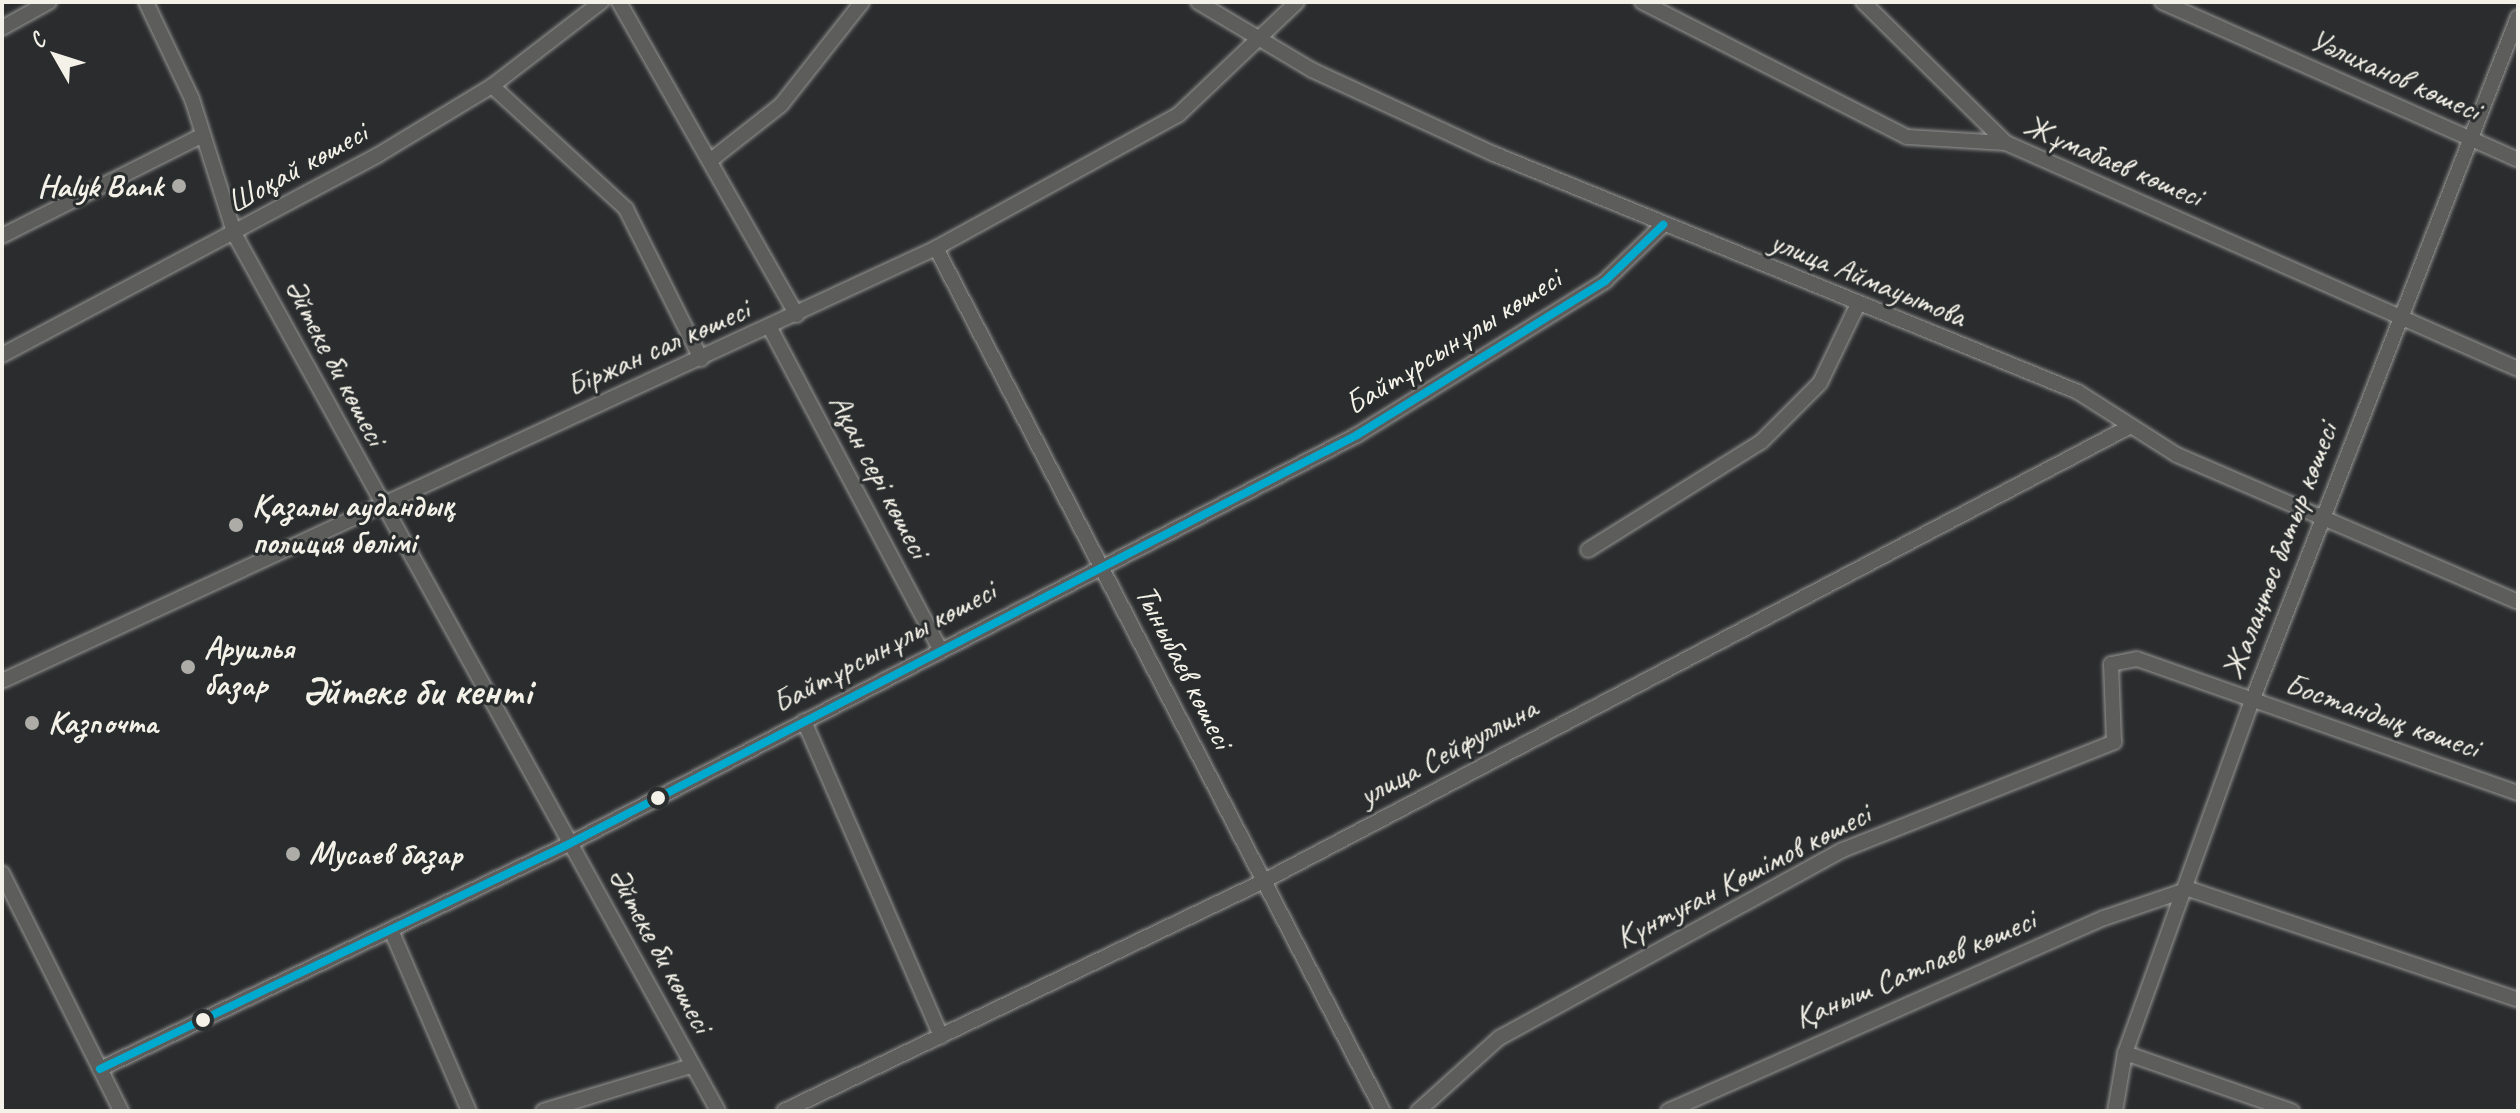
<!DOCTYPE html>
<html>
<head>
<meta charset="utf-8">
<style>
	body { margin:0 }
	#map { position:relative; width:2520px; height:1113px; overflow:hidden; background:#2b2c2d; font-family:Caveat,sans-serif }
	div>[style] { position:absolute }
	.roads { filter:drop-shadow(0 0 2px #979796) drop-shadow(0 0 2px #979796) }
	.street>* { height:14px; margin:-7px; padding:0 7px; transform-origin:7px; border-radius:7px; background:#5d5d5c }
	.bus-1>* { height:8px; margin:-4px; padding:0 4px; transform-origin:4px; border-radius:4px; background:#00a9ce }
	.dots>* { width:22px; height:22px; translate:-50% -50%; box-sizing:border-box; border:4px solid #2a2d2e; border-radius:50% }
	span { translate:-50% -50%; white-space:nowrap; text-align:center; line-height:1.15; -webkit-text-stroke:6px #2a2d2e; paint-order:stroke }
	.street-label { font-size:32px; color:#f4f1e8 }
	.poi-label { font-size:32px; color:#f4f1e8; font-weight:700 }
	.right { translate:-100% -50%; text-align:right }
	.left { translate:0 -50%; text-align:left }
	.district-label { font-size:40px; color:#f4f1e8; font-weight:700 }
	.frame { position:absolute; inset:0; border:4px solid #f4f1e8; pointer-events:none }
	.north { position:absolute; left:16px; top:16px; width:80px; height:80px; -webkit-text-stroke:6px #2a2d2e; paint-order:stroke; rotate:309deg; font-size:22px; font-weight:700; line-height:32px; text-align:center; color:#f4f1e8 }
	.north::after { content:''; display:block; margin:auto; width:28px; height:36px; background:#f4f1e8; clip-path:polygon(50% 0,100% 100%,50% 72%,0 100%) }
</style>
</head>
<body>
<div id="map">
	<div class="roads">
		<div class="street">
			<i style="left:146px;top:2px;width:107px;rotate:64.6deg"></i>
			<i style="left:192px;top:99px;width:143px;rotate:72.5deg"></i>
			<i style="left:235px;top:235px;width:1000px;rotate:61.13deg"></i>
			<i style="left:619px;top:2px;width:360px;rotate:60.4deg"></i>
			<i style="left:1198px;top:2px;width:133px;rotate:30.8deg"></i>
			<i style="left:1312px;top:70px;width:200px;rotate:24.8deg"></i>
			<i style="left:1494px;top:154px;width:631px;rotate:22.17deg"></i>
			<i style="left:2078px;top:392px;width:117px;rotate:32.5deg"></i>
			<i style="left:2177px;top:455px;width:371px;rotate:23.3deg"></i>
			<i style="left:1642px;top:2px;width:297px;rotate:27deg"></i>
			<i style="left:1907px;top:137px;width:99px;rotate:3.5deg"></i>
			<i style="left:2006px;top:143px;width:560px;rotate:23.82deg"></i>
			<i style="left:1863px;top:2px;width:201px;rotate:44.6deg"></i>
			<i style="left:2162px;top:2px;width:389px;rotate:23.9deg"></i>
			<i style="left:2px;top:28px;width:54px;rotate:-29deg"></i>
			<i style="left:492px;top:86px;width:182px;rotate:42.5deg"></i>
			<i style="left:626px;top:209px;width:168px;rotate:63.4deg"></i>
			<i style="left:711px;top:160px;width:89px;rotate:-38.2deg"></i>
			<i style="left:781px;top:105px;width:131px;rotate:-51.8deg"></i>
			<i style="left:2px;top:236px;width:225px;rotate:-26.7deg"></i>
			<i style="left:936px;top:248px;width:972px;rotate:62.62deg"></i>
			<i style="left:770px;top:328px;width:363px;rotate:62.1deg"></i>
			<i style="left:2px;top:355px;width:426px;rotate:-28deg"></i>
			<i style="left:378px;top:155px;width:133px;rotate:-31.2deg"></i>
			<i style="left:492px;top:86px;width:138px;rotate:-37.6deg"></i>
			<i style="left:1588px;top:550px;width:204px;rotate:-32deg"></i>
			<i style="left:1761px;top:442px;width:83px;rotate:-45deg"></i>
			<i style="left:1820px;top:383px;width:85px;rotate:-64.3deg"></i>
			<i style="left:2px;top:681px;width:1029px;rotate:-24.87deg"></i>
			<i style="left:936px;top:248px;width:276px;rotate:-28.8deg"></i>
			<i style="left:1178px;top:115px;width:164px;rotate:-43.5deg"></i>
			<i style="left:804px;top:721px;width:344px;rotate:66.5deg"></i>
			<i style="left:2px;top:873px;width:266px;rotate:63.4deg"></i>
			<i style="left:391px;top:930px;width:197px;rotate:66.7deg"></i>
			<i style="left:2125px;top:1053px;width:177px;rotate:19.2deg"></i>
			<i style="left:100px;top:1069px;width:520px;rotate:-25.63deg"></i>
			<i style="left:569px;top:844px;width:888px;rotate:-27.43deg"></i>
			<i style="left:1357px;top:435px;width:292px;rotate:-31.8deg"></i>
			<i style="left:1605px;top:281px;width:81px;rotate:-44deg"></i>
			<i style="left:543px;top:1111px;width:155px;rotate:-16.9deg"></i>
			<i style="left:784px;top:1111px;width:530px;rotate:-25.6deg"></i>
			<i style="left:1262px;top:882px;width:979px;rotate:-27.69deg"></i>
			<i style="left:1418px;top:1111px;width:109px;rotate:-42deg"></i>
			<i style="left:1499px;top:1038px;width:392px;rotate:-28.7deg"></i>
			<i style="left:1843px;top:850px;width:292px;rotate:-21.7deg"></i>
			<i style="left:2114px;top:742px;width:78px;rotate:-92.2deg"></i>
			<i style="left:2111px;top:664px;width:26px;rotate:-11deg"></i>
			<i style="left:2137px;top:659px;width:404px;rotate:19.4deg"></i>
			<i style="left:1668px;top:1111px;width:477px;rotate:-23.9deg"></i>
			<i style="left:2104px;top:918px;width:90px;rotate:-18.8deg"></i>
			<i style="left:2189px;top:889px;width:347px;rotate:18.6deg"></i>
			<i style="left:2115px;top:1111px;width:59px;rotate:-80.2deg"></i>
			<i style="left:2125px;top:1053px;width:374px;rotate:-70.2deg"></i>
			<i style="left:2252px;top:701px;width:734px;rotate:-68.75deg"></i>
		</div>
	</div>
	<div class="bus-1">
		<i style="left:100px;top:1069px;width:520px;rotate:-25.63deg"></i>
		<i style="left:569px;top:844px;width:888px;rotate:-27.43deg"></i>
		<i style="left:1357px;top:435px;width:292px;rotate:-31.8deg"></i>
		<i style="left:1605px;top:281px;width:81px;rotate:-44deg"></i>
	</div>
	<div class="dots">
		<i style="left:179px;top:186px;background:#aeaca7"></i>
		<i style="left:236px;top:525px;background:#aeaca7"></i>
		<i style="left:188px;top:667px;background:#aeaca7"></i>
		<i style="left:32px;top:723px;background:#aeaca7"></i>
		<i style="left:658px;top:798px;background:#f4f1e8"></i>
		<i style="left:293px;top:854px;background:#aeaca7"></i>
		<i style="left:203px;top:1020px;background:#f4f1e8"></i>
	</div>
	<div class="street-label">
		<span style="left:2395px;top:75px;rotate:24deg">Уәлиханов көшесі</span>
		<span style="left:2113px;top:161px;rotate:23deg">Жұмабаев көшесі</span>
		<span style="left:297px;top:168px;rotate:-29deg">Шоқай көшесі</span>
		<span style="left:1868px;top:279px;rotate:22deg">улица Аймауытова</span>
		<span style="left:1453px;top:342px;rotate:-32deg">Байтұрсынұлы көшесі</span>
		<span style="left:658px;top:348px;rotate:-24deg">Біржан сал көшесі</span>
		<span style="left:335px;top:362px;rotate:62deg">Әйтеке би көшесі</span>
		<span style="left:879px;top:476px;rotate:62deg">Ақан сері көшесі</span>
		<span style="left:2280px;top:551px;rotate:-69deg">Жалаңтөс батыр көшесі</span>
		<span style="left:884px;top:647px;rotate:-28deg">Байтұрсынұлы көшесі</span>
		<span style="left:1184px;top:667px;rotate:63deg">Тыныбаев көшесі</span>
		<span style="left:2382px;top:716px;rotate:19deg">Бостандық көшесі</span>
		<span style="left:1448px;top:752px;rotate:-28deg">улица Сейфуллина</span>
		<span style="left:1743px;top:876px;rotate:-27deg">Күнтуған Көшімов көшесі</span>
		<span style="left:660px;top:950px;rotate:61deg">Әйтеке би көшесі</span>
		<span style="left:1915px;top:969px;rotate:-23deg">Қаныш Сатпаев көшесі</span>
	</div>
	<div class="poi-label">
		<span class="right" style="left:163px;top:186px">Halyk Bank</span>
		<span class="left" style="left:252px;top:525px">Қазалы аудандық<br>полиция бөлімі</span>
		<span class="left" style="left:204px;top:667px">Аруилья<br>базар</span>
		<span class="left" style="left:48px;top:723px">Казпочта</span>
		<span class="left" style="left:309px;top:854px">Мусаев базар</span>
	</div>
	<div class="district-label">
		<span style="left:417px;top:691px">Әйтеке би кенті</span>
	</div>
	<div class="frame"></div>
	<div class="north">С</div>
</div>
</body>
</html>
